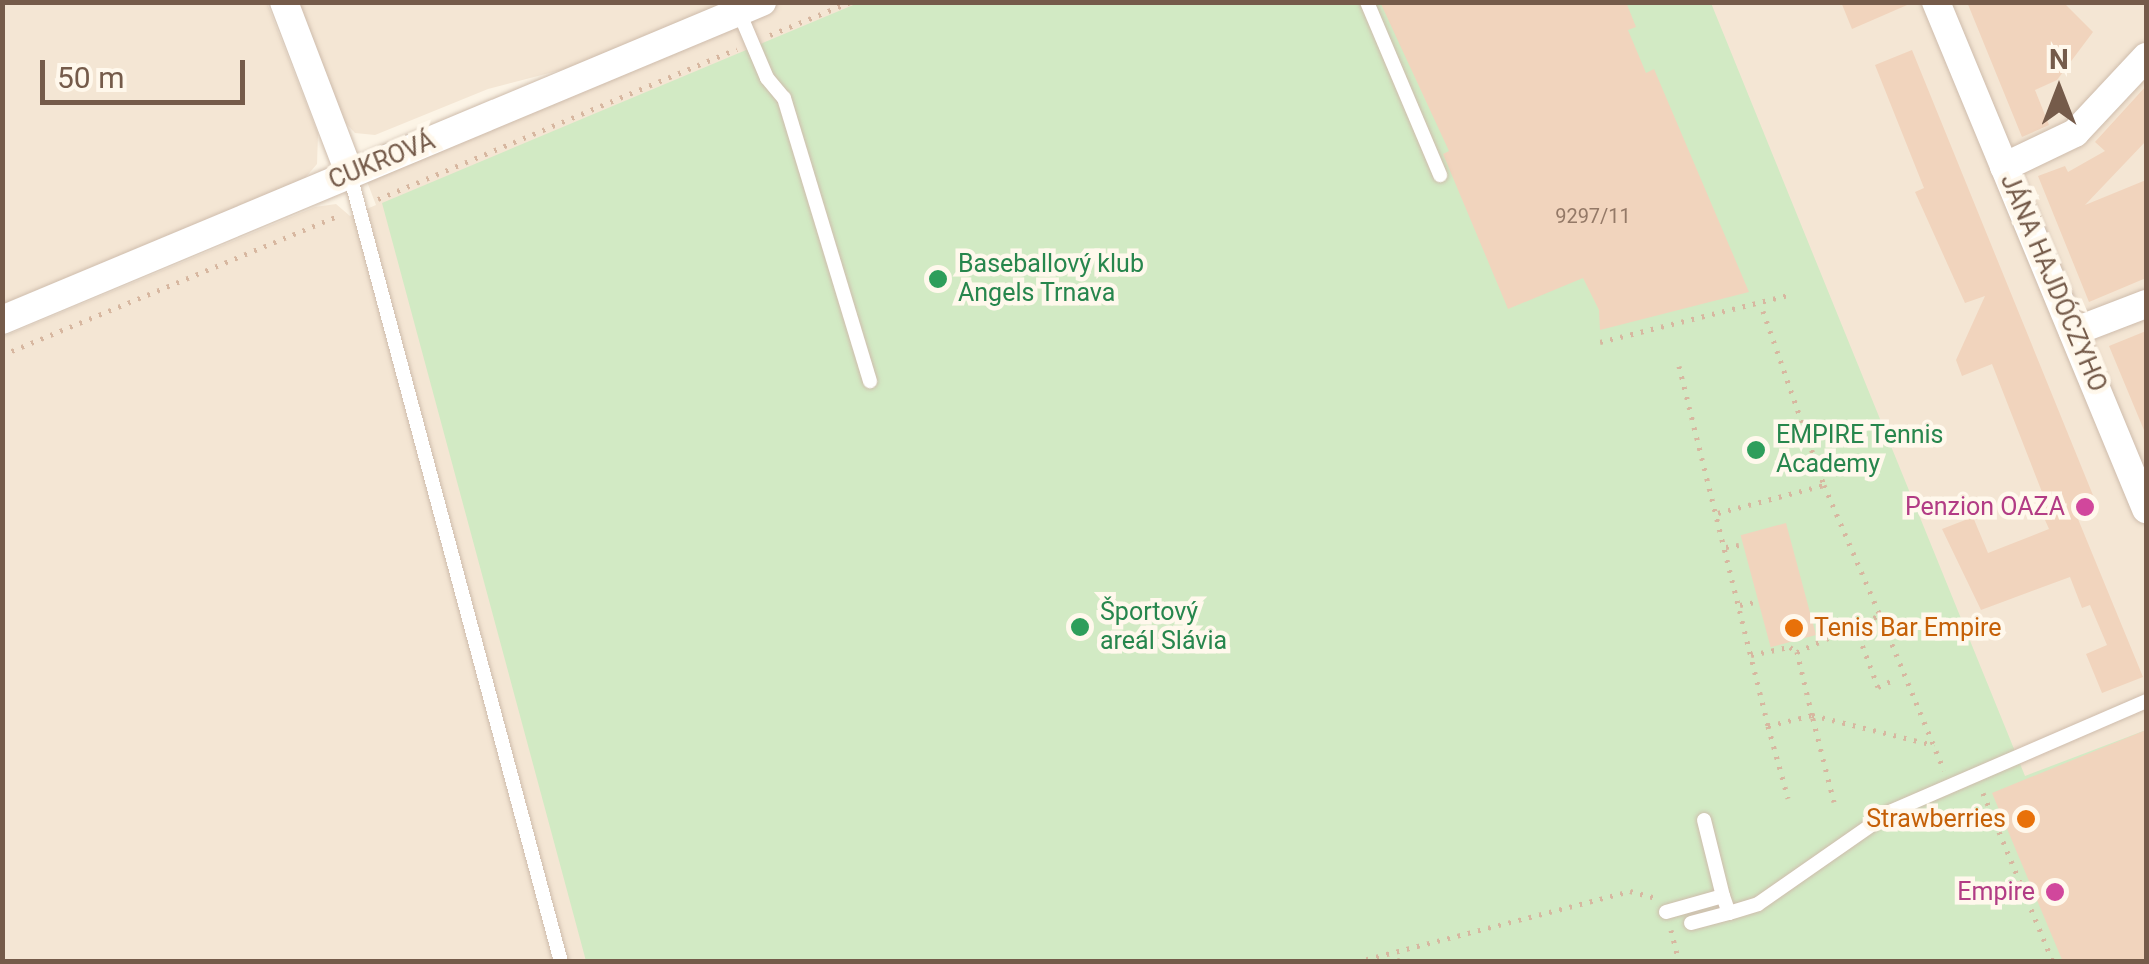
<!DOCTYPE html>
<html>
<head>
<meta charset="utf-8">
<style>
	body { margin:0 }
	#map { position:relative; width:2149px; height:964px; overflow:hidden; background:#fcf4e6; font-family:Roboto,sans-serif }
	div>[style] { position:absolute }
	.residential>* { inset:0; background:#f4e6d4 }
	.green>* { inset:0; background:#d2eac4 }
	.building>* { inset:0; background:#f1d4bd; transform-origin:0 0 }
	.path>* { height:5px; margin-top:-2.5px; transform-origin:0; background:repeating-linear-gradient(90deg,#d7b7a0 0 2.5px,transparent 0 10.5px) }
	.roads { filter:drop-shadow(0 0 2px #cebcac) drop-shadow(0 0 2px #cebcac) }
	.service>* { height:14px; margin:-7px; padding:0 7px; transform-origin:7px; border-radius:7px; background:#fff }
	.minor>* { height:28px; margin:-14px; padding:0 14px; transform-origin:14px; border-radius:14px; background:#fff }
	.dots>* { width:28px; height:28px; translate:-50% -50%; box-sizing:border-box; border:5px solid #fff8ec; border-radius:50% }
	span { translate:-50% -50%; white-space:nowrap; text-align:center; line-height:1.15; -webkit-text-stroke:9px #fff8ec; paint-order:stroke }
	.number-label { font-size:20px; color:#947967 }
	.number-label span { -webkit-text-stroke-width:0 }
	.street-label { font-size:25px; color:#755b4a }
	.leisure-label { font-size:25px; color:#27864d }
	.left { translate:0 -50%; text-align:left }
	.hotel-label { font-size:25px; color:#b23c85 }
	.right { translate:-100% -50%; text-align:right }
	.food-label { font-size:25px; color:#c56008 }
	.frame { position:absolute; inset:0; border:5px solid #755b4a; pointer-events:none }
	.north { position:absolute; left:2009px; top:40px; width:100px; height:100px; -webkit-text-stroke:8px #fff8ec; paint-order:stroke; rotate:0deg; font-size:28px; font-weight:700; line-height:40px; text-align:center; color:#755b4a }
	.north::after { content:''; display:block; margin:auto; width:35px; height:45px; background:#755b4a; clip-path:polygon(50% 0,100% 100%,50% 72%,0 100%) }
	.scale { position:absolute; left:40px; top:60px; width:205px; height:45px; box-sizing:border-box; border:5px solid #755b4a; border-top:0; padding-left:12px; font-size:30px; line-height:35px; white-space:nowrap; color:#755b4a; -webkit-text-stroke:8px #fff8ec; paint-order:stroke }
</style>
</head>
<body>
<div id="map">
	<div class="residential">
		<i style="clip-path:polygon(3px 2px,267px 3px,318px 134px,317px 164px,305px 178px,3px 304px)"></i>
		<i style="clip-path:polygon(297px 3px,2146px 3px,2146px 961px,3px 961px,2px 337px,315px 207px,336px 204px,350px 216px,376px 205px,358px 158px,565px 69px,488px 89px,375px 135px,355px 133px,341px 118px)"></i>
	</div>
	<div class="green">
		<i style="clip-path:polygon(858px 3px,1711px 3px,2025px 776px,2146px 730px,2146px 961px,586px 961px,382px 203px)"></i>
	</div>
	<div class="building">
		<i style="clip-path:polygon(1380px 2px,1626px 2px,1636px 27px,1628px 30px,1646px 73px,1654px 69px,1749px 292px,1600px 330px,1599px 310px,1583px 278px,1508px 309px,1443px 154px,1449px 151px)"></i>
		<i style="clip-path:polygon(1841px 2px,1914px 2px,1852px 29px)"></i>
		<i style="clip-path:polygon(1967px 2px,2063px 2px,2093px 32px,2057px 80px,2035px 90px,2049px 125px,2022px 137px)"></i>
		<i style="clip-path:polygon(1912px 50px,2099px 510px,2078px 519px,2143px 677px,2102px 693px,2086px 654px,2107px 645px,2090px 605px,2082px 608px,2070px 577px,1981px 610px,1942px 529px,1973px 517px,1988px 553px,2049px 529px,2034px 495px,2042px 492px,1992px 364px,1962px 376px,1956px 360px,1985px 296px,1965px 303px,1915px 192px,1924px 188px,1875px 65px)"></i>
		<i style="clip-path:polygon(2146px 86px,2146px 141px,2085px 205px,2146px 180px,2146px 278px,2089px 302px,2038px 176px,2065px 166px,2068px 172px,2105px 151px,2095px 142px)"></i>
		<i style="clip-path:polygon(2146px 331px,2146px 435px,2109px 346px)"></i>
		<i style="left:1786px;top:523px;width:116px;height:47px;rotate:75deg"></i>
		<i style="clip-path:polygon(2146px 730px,2146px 962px,2063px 962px,1992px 793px)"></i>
	</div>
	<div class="path">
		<i style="left:770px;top:35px;width:87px;rotate:-22.4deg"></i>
		<i style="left:378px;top:199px;width:389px;rotate:-22.7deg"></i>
		<i style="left:1763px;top:311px;width:184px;rotate:70.7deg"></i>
		<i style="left:1824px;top:485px;width:142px;rotate:66.7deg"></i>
		<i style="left:1600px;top:342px;width:199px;rotate:-14deg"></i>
		<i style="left:2px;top:355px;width:366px;rotate:-22.5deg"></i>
		<i style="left:1679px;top:366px;width:371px;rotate:76.1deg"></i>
		<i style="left:1768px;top:726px;width:45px;rotate:-14deg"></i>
		<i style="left:1812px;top:715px;width:65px;rotate:-103.4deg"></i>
		<i style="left:1718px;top:513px;width:110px;rotate:-14.8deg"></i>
		<i style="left:1726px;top:547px;width:13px;rotate:-9deg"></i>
		<i style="left:1740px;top:605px;width:15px;rotate:-11deg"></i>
		<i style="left:1855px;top:626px;width:65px;rotate:69.3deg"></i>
		<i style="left:1878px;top:687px;width:19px;rotate:-25deg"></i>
		<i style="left:1751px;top:655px;width:40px;rotate:-12deg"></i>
		<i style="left:1790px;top:647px;width:9px;rotate:36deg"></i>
		<i style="left:1797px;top:652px;width:91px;rotate:-24deg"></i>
		<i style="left:1880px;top:615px;width:168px;rotate:67.6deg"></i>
		<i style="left:1768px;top:726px;width:75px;rotate:74.5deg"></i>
		<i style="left:1983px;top:793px;width:183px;rotate:67.5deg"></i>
		<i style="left:1834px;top:802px;width:90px;rotate:-104.2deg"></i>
		<i style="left:1812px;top:715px;width:126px;rotate:13.8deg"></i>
		<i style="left:1671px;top:930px;width:33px;rotate:76deg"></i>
		<i style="left:1397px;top:958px;width:4px;rotate:76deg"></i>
		<i style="left:1356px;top:962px;width:283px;rotate:-14.5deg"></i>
		<i style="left:1630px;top:891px;width:28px;rotate:15deg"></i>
	</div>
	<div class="roads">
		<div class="service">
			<i style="left:1367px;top:2px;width:188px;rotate:67.1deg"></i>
			<i style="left:739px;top:12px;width:72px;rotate:67deg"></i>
			<i style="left:767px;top:78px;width:26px;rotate:50deg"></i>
			<i style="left:784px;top:98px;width:296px;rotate:73.1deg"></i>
			<i style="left:350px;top:175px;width:815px;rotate:74.99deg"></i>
			<i style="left:1704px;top:820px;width:78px;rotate:76deg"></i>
			<i style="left:1666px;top:912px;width:59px;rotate:-15.7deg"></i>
			<i style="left:1723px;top:896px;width:18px;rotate:71deg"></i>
			<i style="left:1729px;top:913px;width:30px;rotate:-17deg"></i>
			<i style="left:1758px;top:904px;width:161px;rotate:-34.9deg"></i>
			<i style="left:1890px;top:812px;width:279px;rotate:-23.4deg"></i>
			<i style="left:1691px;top:923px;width:39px;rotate:-15deg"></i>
		</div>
		<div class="minor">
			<i style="left:284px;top:2px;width:185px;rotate:69.1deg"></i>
			<i style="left:1936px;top:2px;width:549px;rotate:67.5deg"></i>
			<i style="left:2004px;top:167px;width:79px;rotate:-25.6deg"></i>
			<i style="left:2075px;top:133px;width:104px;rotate:-46.9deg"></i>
			<i style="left:2px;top:320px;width:824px;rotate:-22.71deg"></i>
			<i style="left:2073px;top:332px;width:78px;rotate:-21deg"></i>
		</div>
	</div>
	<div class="dots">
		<i style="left:938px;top:279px;background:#2e9e5b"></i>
		<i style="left:1756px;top:450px;background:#2e9e5b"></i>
		<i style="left:2085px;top:507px;background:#d1479c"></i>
		<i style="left:1080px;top:627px;background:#2e9e5b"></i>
		<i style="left:1794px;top:628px;background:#e8710a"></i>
		<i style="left:2026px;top:819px;background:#e8710a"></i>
		<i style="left:2055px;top:892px;background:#d1479c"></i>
	</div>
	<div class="number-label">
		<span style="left:1593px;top:216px">9297/11</span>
	</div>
	<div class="street-label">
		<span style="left:382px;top:161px;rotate:-22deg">CUKROVÁ</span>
		<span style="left:2053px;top:283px;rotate:67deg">JÁNA HAJDÓCZYHO</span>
	</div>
	<div class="leisure-label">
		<span class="left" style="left:958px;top:279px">Baseballový klub<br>Angels Trnava</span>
		<span class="left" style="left:1776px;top:450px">EMPIRE Tennis<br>Academy</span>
		<span class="left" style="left:1100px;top:627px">Športový<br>areál Slávia</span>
	</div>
	<div class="hotel-label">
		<span class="right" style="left:2065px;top:507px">Penzion OAZA</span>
		<span class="right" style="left:2035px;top:892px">Empire</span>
	</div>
	<div class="food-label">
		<span class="left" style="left:1814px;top:628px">Tenis Bar Empire</span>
		<span class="right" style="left:2006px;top:819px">Strawberries</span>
	</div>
	<div class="frame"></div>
	<div class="north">N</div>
	<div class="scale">50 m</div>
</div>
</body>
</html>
